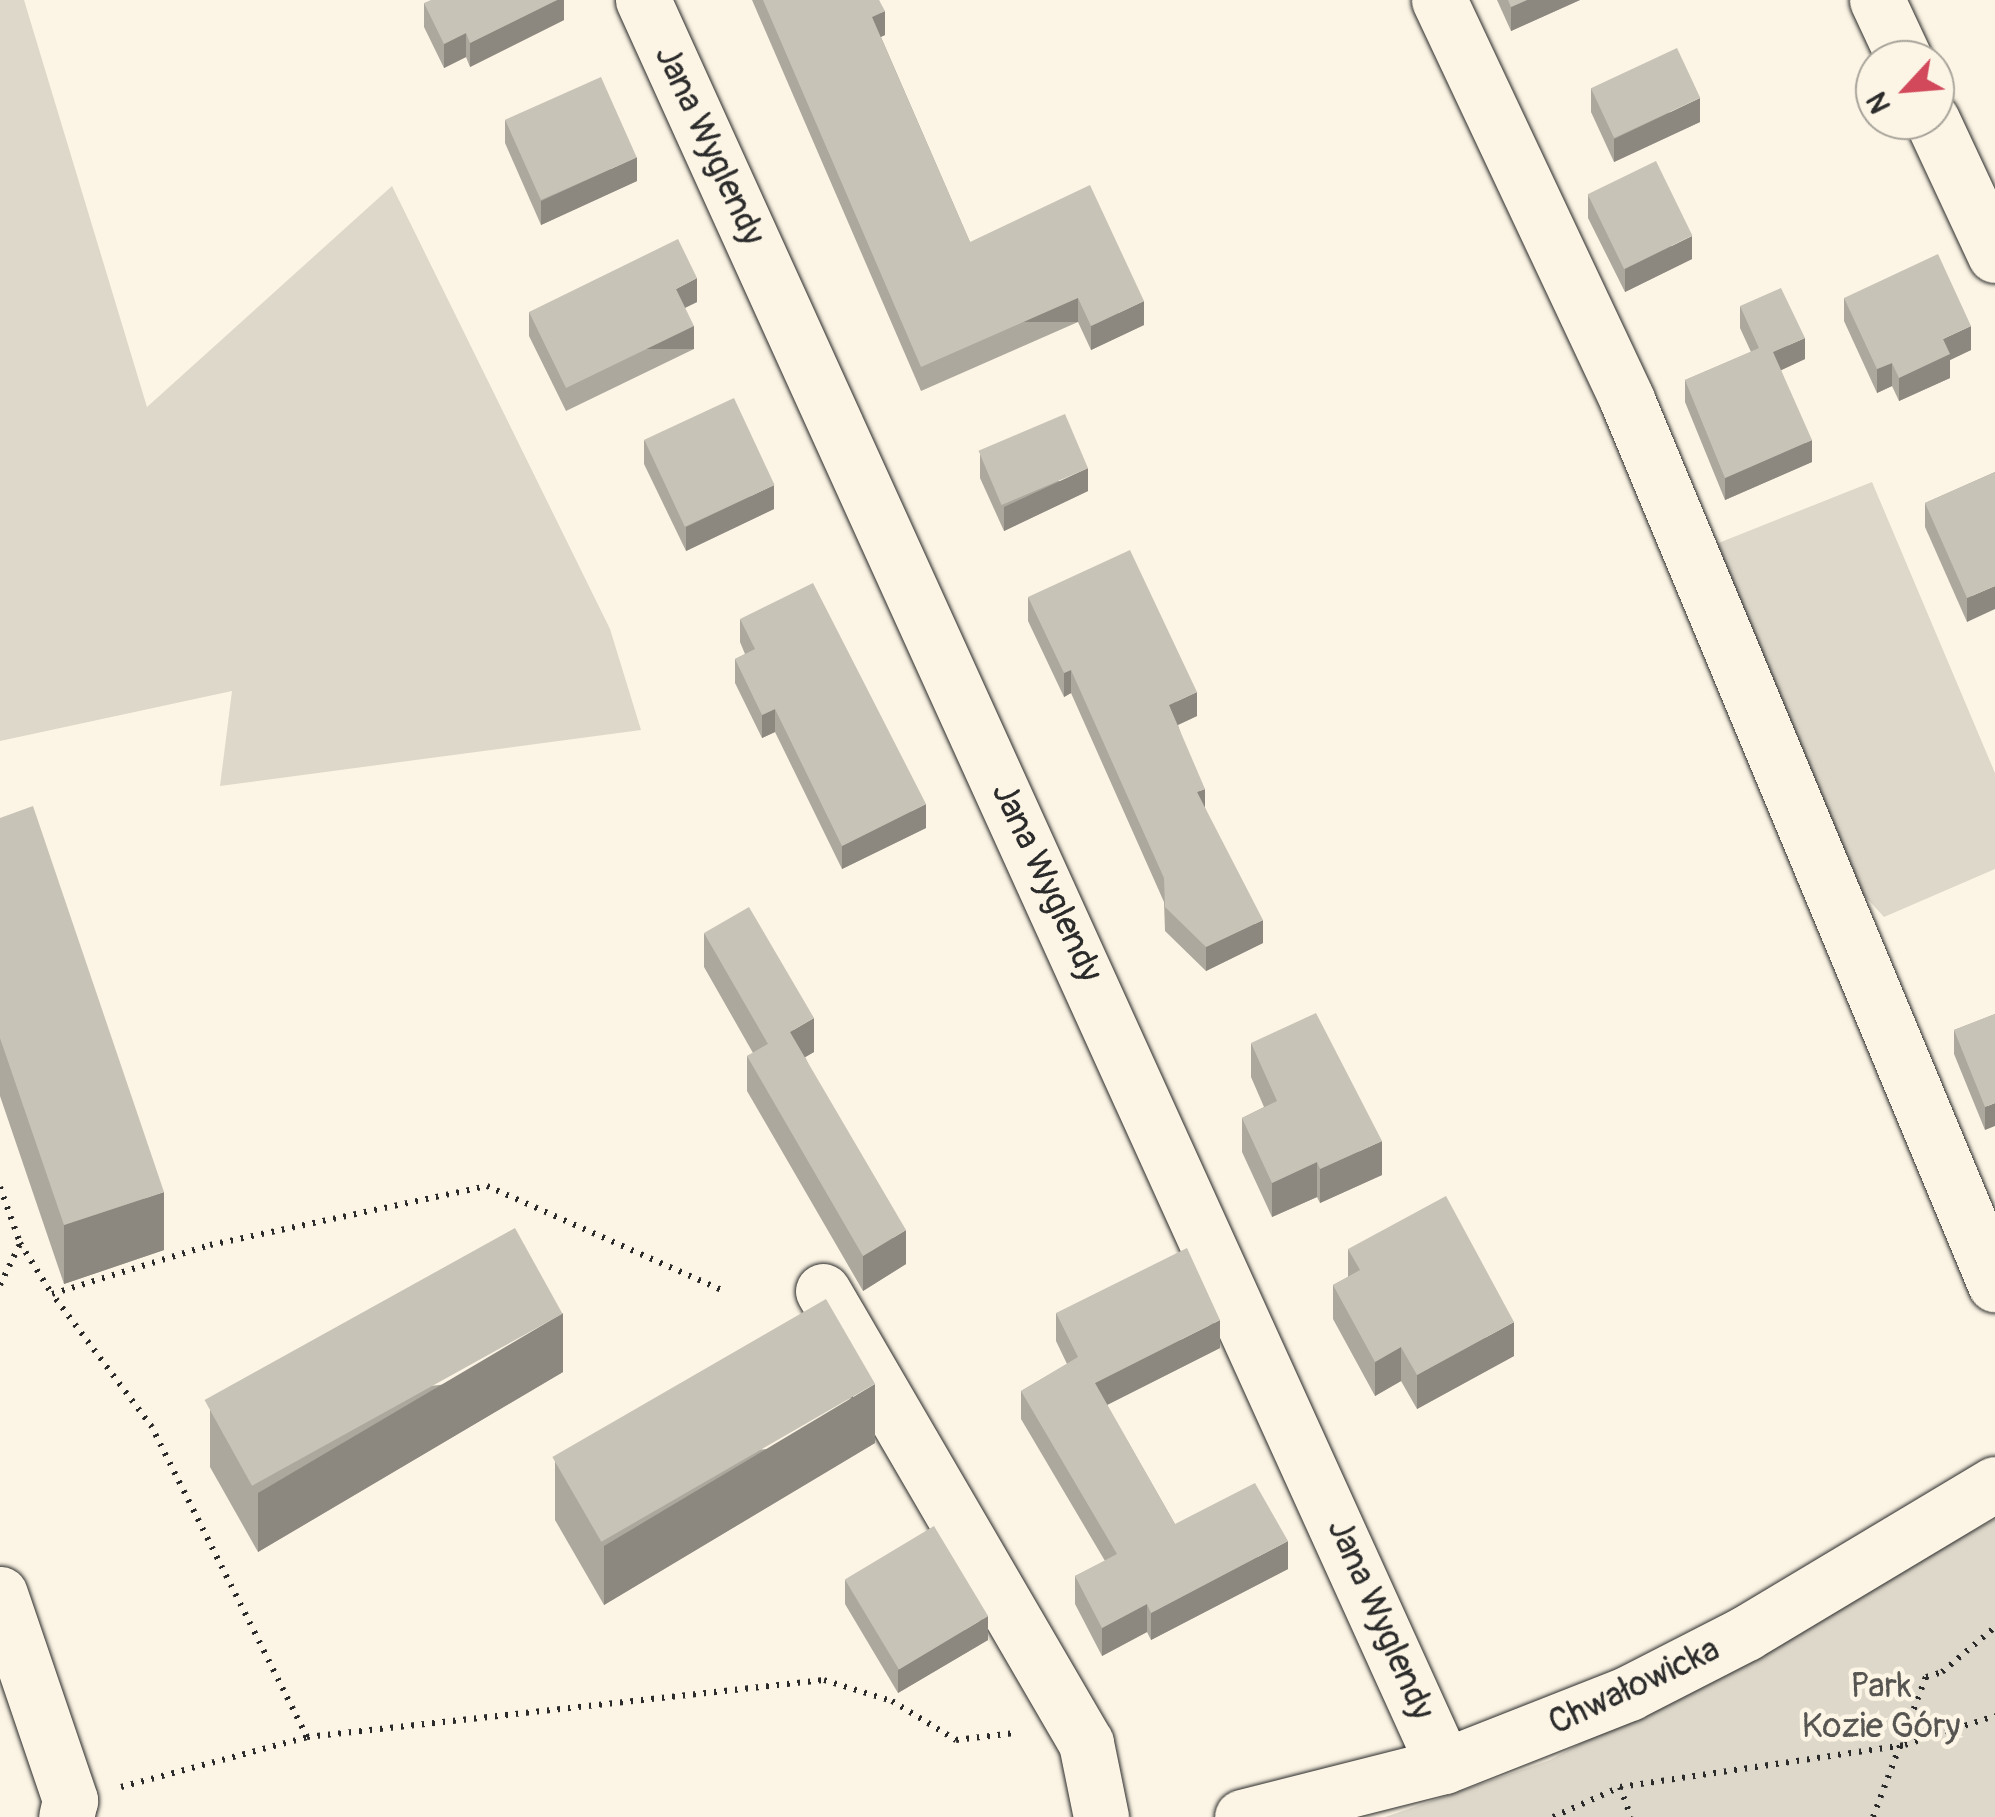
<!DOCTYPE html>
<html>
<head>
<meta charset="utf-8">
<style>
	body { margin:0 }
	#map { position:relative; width:1995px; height:1817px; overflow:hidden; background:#fcf5e5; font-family:Pangolin,sans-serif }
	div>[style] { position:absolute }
	.green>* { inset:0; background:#ded8ca }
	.path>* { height:6px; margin-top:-3px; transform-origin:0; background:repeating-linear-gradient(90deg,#2b2b2b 0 2.5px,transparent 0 10.5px) }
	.roads { filter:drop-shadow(0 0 2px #2b2b2b) drop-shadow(0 0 2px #2b2b2b) }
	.minor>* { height:55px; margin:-27.5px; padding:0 27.5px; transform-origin:27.5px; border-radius:27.5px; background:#fcf5e5 }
	.major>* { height:55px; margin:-27.5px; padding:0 27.5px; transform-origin:27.5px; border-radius:27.5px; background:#fcf5e5 }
	.wall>* { inset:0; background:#aca89d }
	.shaded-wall>* { inset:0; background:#8c8880; transform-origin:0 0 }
	.building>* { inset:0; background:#c8c3b7; transform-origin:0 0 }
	span { translate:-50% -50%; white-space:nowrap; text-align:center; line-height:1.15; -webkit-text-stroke:9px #fcf5e5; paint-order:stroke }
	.street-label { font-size:35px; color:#2b2b2b }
	.park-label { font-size:35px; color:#585653 }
	.north { position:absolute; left:1855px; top:40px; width:100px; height:100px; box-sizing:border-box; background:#fcf5e5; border:2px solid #a8a49b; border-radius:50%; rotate:244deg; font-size:28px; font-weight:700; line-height:40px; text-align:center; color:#2b2b2b }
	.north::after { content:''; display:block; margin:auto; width:35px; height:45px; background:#d1495b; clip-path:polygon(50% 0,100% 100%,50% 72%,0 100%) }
</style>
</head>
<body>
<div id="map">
	<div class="green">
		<i style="clip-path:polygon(0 0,24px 0,147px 407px,392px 186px,610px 629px,641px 730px,220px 786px,232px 691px,0 741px)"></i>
		<i style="clip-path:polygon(1872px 482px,1995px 773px,1995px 869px,1884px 917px,1852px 882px,1711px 546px)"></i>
		<i style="clip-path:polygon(1995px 1519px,1995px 1817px,1385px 1817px,1550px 1760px)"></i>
	</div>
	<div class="path">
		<i style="left:0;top:1187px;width:59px;rotate:70.3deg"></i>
		<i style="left:20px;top:1243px;width:60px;rotate:57.9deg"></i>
		<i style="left:0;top:1285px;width:46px;rotate:-64deg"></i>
		<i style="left:307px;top:1737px;width:347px;rotate:-116.6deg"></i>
		<i style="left:152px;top:1427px;width:166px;rotate:-126.9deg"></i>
		<i style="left:52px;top:1294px;width:165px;rotate:-17.2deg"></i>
		<i style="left:210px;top:1245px;width:283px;rotate:-12deg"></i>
		<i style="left:487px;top:1186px;width:261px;rotate:23.9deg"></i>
		<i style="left:121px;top:1787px;width:193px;rotate:-15deg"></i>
		<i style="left:307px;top:1737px;width:520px;rotate:-6.29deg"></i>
		<i style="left:824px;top:1680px;width:71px;rotate:17.2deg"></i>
		<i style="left:892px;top:1701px;width:75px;rotate:31.4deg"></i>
		<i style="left:956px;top:1740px;width:59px;rotate:-6.8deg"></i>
		<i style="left:1620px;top:1787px;width:32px;rotate:70deg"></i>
		<i style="left:1553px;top:1817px;width:73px;rotate:-24.1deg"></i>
		<i style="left:1620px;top:1787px;width:288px;rotate:-8.4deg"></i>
		<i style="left:1905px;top:1745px;width:95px;rotate:-17.9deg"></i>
		<i style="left:1873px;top:1817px;width:150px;rotate:-69.3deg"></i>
		<i style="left:1926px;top:1677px;width:17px;rotate:-17deg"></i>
		<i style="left:1942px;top:1672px;width:70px;rotate:-40.3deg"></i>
	</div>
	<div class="roads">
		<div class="minor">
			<i style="left:643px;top:0;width:1939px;rotate:65.6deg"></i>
			<i style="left:1439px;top:0;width:442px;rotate:64.8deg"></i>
			<i style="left:1627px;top:400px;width:958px;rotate:67.4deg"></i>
			<i style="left:1877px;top:0;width:66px;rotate:65deg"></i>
			<i style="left:1932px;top:120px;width:149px;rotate:65deg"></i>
			<i style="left:823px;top:1291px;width:523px;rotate:59.81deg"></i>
			<i style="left:1086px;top:1743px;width:76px;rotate:78.5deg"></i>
			<i style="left:0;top:1594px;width:218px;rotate:71.2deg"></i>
			<i style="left:70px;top:1800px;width:17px;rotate:103deg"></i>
		</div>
		<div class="major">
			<i style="left:1242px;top:1817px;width:208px;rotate:-14.2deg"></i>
			<i style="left:1444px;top:1766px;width:199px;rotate:-21.5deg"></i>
			<i style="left:1629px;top:1693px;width:131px;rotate:-27.1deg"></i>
			<i style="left:1746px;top:1633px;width:290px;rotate:-30.9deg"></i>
		</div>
	</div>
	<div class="wall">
		<i style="clip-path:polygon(564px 0,564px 20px,470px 67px,466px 57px,444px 68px,424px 27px,424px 3px)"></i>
		<i style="clip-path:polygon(752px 0,879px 0,885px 35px,881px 37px,970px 242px,1144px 325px,1091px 350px,1078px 322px,921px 391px)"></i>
		<i style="clip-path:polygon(1497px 0,1580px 0,1511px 31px)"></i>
		<i style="clip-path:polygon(1591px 88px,1700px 122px,1614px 162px,1591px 112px)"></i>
		<i style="clip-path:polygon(505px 120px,637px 181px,541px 225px,505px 143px)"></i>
		<i style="clip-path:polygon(1588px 194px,1692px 259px,1625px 292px,1588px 218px)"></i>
		<i style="clip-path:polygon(1844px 298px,1971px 350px,1950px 360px,1950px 378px,1899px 401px,1892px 386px,1877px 393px,1844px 321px)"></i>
		<i style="clip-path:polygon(697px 302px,685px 308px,694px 349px,566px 411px,529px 336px,529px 312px)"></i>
		<i style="clip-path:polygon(1740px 306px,1805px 359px,1781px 370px,1812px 462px,1725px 500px,1685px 402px,1685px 380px,1751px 352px,1740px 328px)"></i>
		<i style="clip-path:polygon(644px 440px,774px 509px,686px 551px,644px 464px)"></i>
		<i style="clip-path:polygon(980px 454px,1088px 491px,1004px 531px,980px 478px)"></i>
		<i style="clip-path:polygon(1995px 472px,1967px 622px,1925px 527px,1925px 503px)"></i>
		<i style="clip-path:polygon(1028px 597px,1197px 716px,1178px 725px,1205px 808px,1263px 943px,1206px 971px,1165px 931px,1164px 902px,1071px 693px,1064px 697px,1028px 621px)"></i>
		<i style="clip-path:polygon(740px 619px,926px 828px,842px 869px,775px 732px,762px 738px,735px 683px,735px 659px,745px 654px,740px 642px)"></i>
		<i style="clip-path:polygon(0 818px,164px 1250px,64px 1284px,0 1096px)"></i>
		<i style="clip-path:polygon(704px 933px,814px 1052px,805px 1057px,906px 1264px,863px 1291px,747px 1091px,747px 1056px,753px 1053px,704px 967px)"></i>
		<i style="clip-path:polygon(1995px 1014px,1985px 1130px,1954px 1054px,1954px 1030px)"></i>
		<i style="clip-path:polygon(1251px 1043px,1382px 1175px,1320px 1203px,1317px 1197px,1272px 1217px,1242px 1152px,1242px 1118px,1264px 1107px,1251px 1077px)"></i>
		<i style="clip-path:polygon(1348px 1249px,1514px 1356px,1417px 1409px,1401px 1381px,1375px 1396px,1333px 1319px,1333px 1285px,1348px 1277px)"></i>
		<i style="clip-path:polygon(1056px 1313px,1220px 1348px,1107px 1405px,1175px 1524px,1288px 1569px,1151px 1640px,1147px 1632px,1102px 1656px,1075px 1604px,1075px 1576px,1105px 1561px,1021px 1419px,1021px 1391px,1067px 1364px,1056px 1341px)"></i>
		<i style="clip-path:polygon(563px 1372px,258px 1552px,210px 1467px,210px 1409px)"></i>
		<i style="clip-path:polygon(875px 1443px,604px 1605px,555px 1520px,555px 1461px)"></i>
		<i style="clip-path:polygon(845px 1580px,988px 1640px,898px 1693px,845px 1604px)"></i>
	</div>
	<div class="shaded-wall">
		<i style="clip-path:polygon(557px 0,564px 0,564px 20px,470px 67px,470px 43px)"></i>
		<i style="clip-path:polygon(1527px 0,1580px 0,1511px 31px,1511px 7px)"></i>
		<i style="clip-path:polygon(885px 11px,885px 35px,872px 41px,872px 17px)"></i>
		<i style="clip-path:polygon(466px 33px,466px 57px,444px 68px,444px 44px)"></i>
		<i style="clip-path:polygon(1700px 98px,1700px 122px,1614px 162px,1614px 139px)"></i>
		<i style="clip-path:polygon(637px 157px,637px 181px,541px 225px,541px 201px)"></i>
		<i style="clip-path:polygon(1692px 236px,1692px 259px,1625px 292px,1625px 269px)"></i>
		<i style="clip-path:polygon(697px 278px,697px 302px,676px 312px,676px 289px)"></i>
		<i style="left:1078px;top:298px;width:24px;height:171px;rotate:90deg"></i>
		<i style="clip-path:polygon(1144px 301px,1144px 325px,1091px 350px,1091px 326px)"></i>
		<i style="left:694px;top:326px;width:23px;height:142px;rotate:90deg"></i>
		<i style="clip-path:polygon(1971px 326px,1971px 350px,1950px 360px,1950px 378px,1899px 401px,1899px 378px,1943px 339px)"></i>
		<i style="clip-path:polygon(1805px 338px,1805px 359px,1773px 374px,1773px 352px)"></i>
		<i style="clip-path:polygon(1892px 363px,1892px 386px,1877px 393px,1877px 369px)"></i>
		<i style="clip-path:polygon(1812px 440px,1812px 462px,1725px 500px,1725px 478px)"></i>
		<i style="clip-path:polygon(1088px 468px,1088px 491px,1004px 531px,1004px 507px)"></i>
		<i style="clip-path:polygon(774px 485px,774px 509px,686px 551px,686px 527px)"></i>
		<i style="clip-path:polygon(1995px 586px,1995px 609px,1967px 622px,1967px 598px)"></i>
		<i style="clip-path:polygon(1071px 670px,1071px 693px,1064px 697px,1064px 673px)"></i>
		<i style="clip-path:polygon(1197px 692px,1197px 716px,1169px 729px,1169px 705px)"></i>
		<i style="clip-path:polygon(775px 709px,775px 732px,762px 738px,762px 715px)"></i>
		<i style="clip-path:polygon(1205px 789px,1205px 812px,1197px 792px)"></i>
		<i style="clip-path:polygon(926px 804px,926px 828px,842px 869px,842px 846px)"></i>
		<i style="clip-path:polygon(1263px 920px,1263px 943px,1206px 971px,1206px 947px)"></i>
		<i style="clip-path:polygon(814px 1018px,814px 1052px,790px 1066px,790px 1032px)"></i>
		<i style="clip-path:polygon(1995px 1103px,1995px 1126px,1985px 1130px,1985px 1107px)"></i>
		<i style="clip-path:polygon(1382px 1141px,1382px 1175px,1320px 1203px,1320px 1169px)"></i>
		<i style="clip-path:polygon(1317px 1162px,1317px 1197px,1272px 1217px,1272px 1183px)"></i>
		<i style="clip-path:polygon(164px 1192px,164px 1250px,64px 1284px,64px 1225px)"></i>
		<i style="clip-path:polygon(906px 1230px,906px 1264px,863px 1291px,863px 1256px)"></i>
		<i style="clip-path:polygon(563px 1313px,563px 1372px,258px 1552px,258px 1493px)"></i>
		<i style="clip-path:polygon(1220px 1320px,1220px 1348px,1095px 1411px,1095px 1383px)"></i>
		<i style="clip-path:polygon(1514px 1322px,1514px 1356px,1417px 1409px,1417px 1375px)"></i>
		<i style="clip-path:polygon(1401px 1347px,1401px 1381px,1375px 1396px,1375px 1362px)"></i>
		<i style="clip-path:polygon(875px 1384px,875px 1443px,604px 1605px,604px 1546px)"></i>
		<i style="clip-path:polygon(1288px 1541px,1288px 1569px,1151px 1640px,1151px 1613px)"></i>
		<i style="clip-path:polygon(1147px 1604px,1147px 1632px,1102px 1656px,1102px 1628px)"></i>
		<i style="clip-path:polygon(988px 1616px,988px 1640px,898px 1693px,898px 1670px)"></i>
	</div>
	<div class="building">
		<i style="clip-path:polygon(431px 0,557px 0,470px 43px,466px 33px,444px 44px,424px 3px)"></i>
		<i style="clip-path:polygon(763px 0,879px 0,885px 11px,872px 17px,970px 242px,1090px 185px,1144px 301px,1091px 326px,1078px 298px,921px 367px)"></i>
		<i style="clip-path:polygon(1508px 0,1527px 0,1511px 7px)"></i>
		<i style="left:1677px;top:48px;width:55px;height:95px;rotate:65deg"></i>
		<i style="left:601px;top:77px;width:88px;height:105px;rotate:66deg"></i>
		<i style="left:1656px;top:161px;width:83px;height:76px;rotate:64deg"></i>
		<i style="clip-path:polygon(678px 239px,697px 278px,676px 289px,694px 326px,566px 388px,529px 312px)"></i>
		<i style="clip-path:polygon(1938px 254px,1971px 326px,1943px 339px,1950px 354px,1899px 378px,1892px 363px,1877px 369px,1844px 298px)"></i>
		<i style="clip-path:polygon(1781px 288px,1805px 338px,1773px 352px,1812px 440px,1725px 478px,1685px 380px,1759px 348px,1740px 306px)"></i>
		<i style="left:734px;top:398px;width:96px;height:99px;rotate:65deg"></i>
		<i style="left:1065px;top:414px;width:59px;height:94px;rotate:67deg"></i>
		<i style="clip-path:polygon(1995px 472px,1995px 586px,1967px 598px,1925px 503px)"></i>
		<i style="clip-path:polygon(1130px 550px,1197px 692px,1169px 705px,1205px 789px,1197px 792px,1263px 920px,1206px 947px,1165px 907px,1164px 878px,1071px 670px,1064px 673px,1028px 597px)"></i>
		<i style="clip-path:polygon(813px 583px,926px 804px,842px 846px,775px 709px,762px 715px,735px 659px,755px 649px,740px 619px)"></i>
		<i style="clip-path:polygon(33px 806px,164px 1192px,64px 1225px,0 1038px,0 818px)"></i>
		<i style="clip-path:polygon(749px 907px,814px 1018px,790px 1032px,906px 1230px,863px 1256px,747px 1056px,783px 1035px,768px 1044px,704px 933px)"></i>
		<i style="clip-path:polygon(1316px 1013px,1382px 1141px,1320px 1169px,1317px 1162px,1272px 1183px,1242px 1118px,1277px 1101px,1251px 1043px)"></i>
		<i style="clip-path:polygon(1995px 1014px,1995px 1103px,1985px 1107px,1954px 1030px)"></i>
		<i style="clip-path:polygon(1446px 1196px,1514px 1322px,1417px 1375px,1401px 1347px,1375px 1362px,1333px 1285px,1360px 1270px,1348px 1249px)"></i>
		<i style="left:515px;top:1228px;width:98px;height:355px;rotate:61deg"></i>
		<i style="clip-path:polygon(1187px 1248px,1220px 1320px,1095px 1383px,1175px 1524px,1255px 1483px,1288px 1541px,1151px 1613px,1147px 1604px,1102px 1628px,1075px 1576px,1117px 1554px,1021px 1391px,1078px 1357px,1056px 1313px)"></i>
		<i style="left:826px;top:1299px;width:98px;height:316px;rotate:60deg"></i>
		<i style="left:934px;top:1526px;width:105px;height:104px;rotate:59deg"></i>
	</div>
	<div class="street-label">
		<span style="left:710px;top:145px;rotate:65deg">Jana Wyglendy</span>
		<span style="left:1047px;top:882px;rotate:65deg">Jana Wyglendy</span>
		<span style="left:1381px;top:1619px;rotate:66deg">Jana Wyglendy</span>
		<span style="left:1634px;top:1686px;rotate:-25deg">Chwałowicka</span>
	</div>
	<div class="park-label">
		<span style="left:1881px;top:1706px">Park<br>Kozie Góry</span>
	</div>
	<div class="north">N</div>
</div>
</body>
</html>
